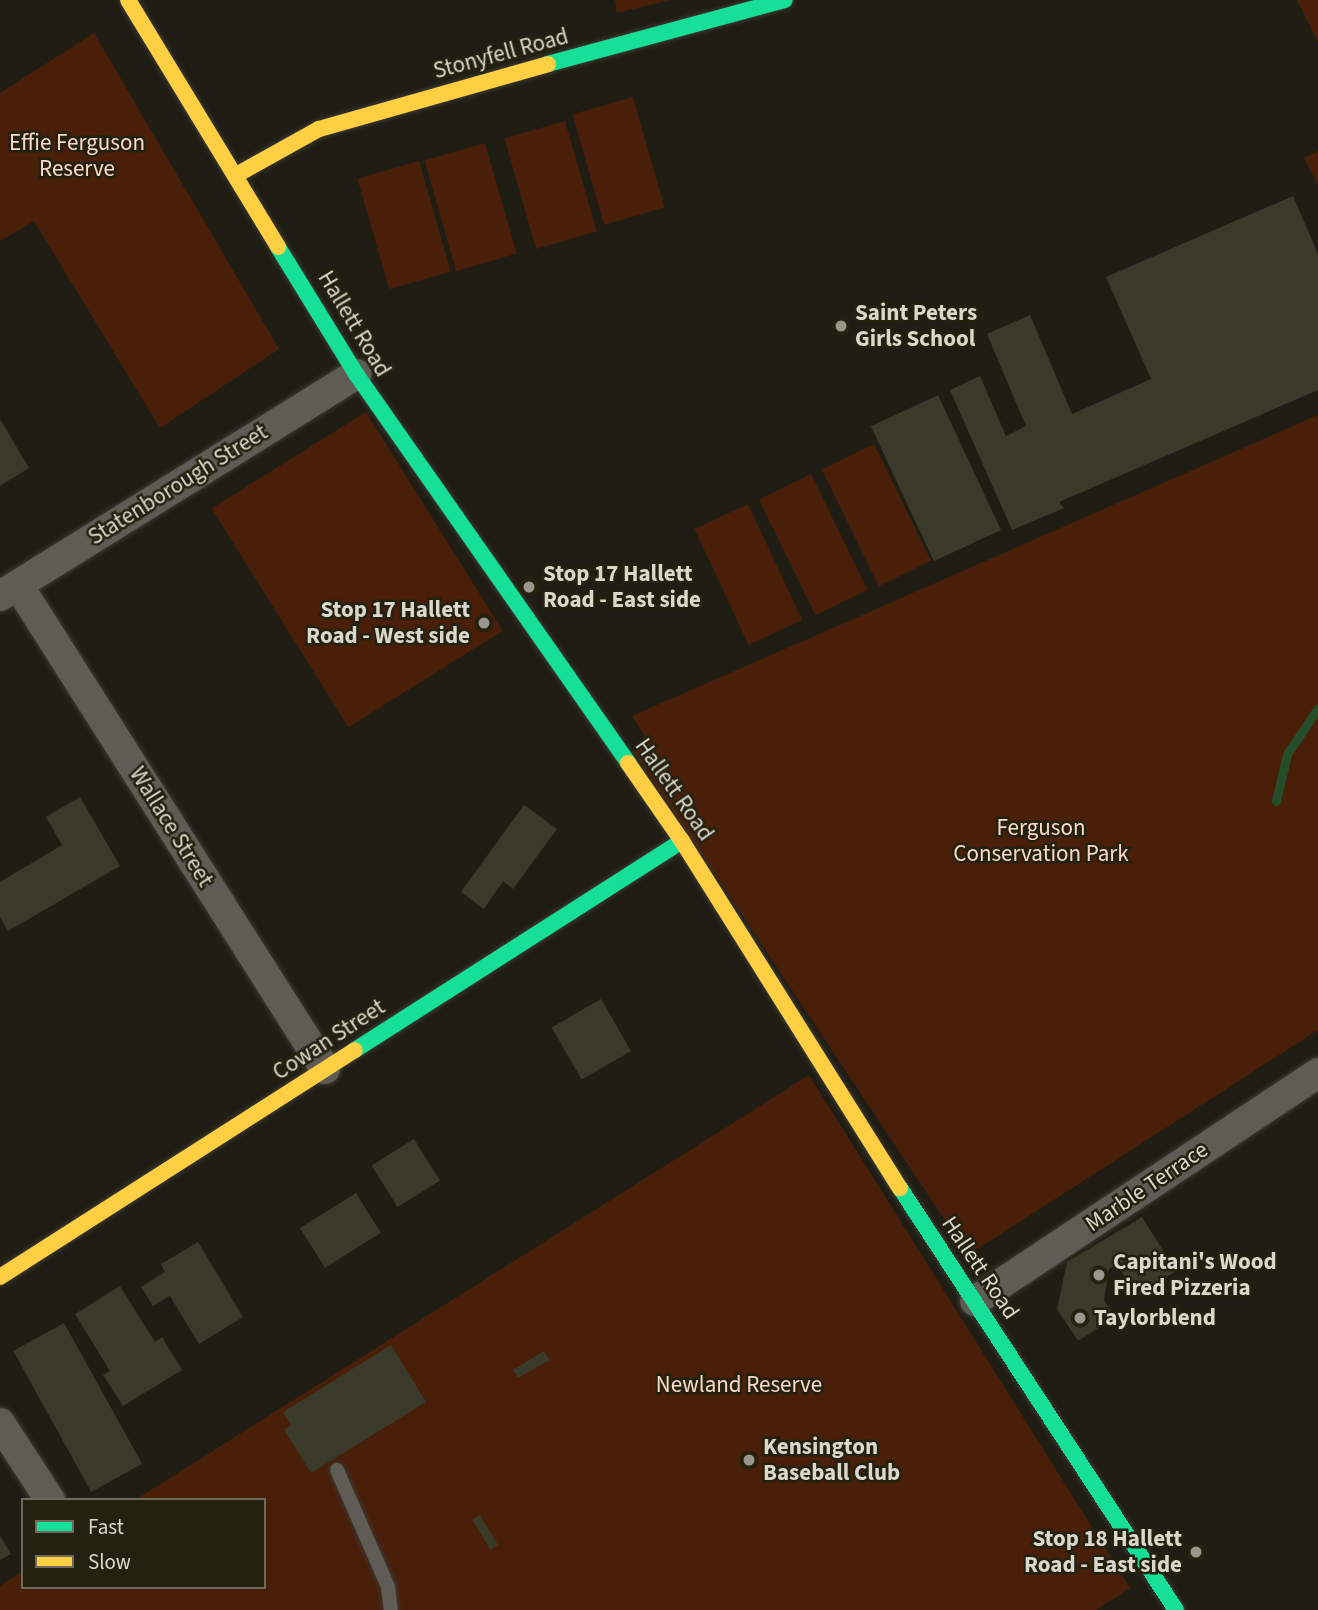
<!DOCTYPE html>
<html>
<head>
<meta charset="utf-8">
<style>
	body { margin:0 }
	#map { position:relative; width:1318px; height:1610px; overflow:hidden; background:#201e14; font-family:"Source Sans 3",sans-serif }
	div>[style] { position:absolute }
	.green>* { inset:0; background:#491f0a; transform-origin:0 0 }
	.stream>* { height:9px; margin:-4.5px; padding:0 4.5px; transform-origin:4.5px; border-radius:4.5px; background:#254e28 }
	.building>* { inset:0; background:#3a3a2a; transform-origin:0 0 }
	.roads { filter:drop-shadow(0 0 2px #3b3932) drop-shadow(0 0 2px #3b3932) }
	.lane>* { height:14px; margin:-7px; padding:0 7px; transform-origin:7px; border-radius:7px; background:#5e5c55 }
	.street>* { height:30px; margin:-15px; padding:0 15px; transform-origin:15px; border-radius:15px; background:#5e5c55 }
	.fast>* { height:16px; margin:-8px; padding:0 8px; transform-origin:8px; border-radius:8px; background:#16e098 }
	.slow>* { height:16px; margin:-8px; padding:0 8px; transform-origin:8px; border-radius:8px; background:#ffcf43 }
	.dots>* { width:19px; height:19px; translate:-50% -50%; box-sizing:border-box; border:4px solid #25210f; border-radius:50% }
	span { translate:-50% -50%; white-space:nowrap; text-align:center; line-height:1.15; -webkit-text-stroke:5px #25210f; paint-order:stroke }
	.street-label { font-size:23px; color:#dad7cc }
	.park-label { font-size:23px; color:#fcd8c8 }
	.poi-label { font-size:23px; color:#dad7cc; font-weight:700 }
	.left { translate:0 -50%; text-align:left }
	.right { translate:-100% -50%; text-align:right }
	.legend { position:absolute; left:21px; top:1498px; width:245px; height:91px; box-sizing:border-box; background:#25210f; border:2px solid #6d6a5b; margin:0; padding:9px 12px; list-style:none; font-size:21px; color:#dad7cc }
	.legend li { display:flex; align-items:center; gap:14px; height:35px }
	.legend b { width:35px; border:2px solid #6d6a5b }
</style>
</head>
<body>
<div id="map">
	<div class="green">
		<i style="clip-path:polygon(615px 0,670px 0,617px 13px)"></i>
		<i style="clip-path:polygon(1297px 0,1318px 0,1318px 42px)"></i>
		<i style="clip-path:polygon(94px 33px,279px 349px,160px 428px,34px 221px,0 241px,0 93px)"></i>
		<i style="left:633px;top:97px;width:115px;height:63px;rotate:74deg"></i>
		<i style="left:565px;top:121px;width:115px;height:63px;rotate:74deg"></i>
		<i style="left:485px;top:143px;width:115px;height:63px;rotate:74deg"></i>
		<i style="clip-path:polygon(1318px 151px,1318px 184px,1304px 158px)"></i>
		<i style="left:419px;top:161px;width:115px;height:64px;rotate:74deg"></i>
		<i style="left:366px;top:412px;width:258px;height:182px;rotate:58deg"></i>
		<i style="clip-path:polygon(1318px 415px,1318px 1030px,968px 1255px,633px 751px,649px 743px,632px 716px)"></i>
		<i style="left:874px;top:444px;width:130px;height:58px;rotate:64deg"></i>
		<i style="left:811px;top:474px;width:129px;height:58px;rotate:64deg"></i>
		<i style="left:748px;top:504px;width:128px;height:59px;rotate:65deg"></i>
		<i style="clip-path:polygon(809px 1075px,1130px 1588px,1096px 1610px,0 1610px,0 1586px,23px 1571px,23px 1587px,264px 1587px,264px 1500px,135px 1500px)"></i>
	</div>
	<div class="stream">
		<i style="left:1276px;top:801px;width:48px;rotate:-76.8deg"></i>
		<i style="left:1287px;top:754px;width:55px;rotate:-56deg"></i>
	</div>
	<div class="building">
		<i style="clip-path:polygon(1293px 196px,1318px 254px,1318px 390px,1059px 502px,1064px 508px,1012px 530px,950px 390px,980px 376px,1006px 436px,1026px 426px,987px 334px,1030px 315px,1072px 414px,1151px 379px,1106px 277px)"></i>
		<i style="left:938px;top:395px;width:149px;height:74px;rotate:65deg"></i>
		<i style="clip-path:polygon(0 419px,29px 468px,0 486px)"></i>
		<i style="clip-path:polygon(80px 797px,120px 866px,8px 931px,0 917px,0 882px,62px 845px,46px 817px)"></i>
		<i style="clip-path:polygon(524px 805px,557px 829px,513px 889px,503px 881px,484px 909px,461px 892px)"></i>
		<i style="left:601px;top:999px;width:60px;height:57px;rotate:60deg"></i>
		<i style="left:414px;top:1139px;width:49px;height:50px;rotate:58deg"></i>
		<i style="left:356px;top:1193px;width:47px;height:66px;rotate:58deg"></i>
		<i style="clip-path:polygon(1142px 1217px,1176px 1271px,1137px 1296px,1117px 1264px,1109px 1269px,1104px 1300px,1115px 1317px,1078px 1341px,1057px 1309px,1067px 1262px)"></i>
		<i style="clip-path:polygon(198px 1242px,243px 1317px,199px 1344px,170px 1296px,153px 1306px,141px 1287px,165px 1272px,161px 1264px)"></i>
		<i style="clip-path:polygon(120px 1286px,155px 1342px,162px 1337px,182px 1370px,123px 1406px,103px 1375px,110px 1371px,75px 1314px)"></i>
		<i style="left:64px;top:1323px;width:161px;height:58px;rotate:61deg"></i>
		<i style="clip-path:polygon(391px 1345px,426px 1402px,311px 1473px,284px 1430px,291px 1425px,283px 1412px)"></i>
		<i style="clip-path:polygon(544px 1351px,550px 1360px,518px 1378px,513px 1370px)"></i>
		<i style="left:480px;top:1515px;width:35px;height:9px;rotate:59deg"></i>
		<i style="clip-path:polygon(0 1536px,11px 1554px,0 1560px)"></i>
	</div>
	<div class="roads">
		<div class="lane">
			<i style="left:337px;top:1470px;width:128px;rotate:66.4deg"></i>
			<i style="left:388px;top:1587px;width:23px;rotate:83deg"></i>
		</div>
		<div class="street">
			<i style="left:18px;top:585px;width:573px;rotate:57.61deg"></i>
			<i style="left:0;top:596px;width:420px;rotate:-31.9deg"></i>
			<i style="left:975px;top:1301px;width:412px;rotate:-33.6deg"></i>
			<i style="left:0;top:1423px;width:92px;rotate:57deg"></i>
		</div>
		<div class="fast">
			<i style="left:548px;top:64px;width:245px;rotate:-15.1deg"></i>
			<i style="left:278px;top:247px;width:149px;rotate:58.4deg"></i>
			<i style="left:356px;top:374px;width:475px;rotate:55deg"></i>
			<i style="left:355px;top:1050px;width:388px;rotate:-32.6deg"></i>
			<i style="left:900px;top:1188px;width:504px;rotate:56.81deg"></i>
		</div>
		<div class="slow">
			<i style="left:128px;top:0;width:289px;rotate:58.7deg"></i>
			<i style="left:238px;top:174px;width:93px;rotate:-29.1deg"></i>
			<i style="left:319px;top:129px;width:238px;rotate:-15.8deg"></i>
			<i style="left:628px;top:763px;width:95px;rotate:55.3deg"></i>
			<i style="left:682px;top:841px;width:410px;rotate:57.9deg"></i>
			<i style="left:0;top:1277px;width:421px;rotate:-32.6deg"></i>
		</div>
	</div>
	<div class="dots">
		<i style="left:841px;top:326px;background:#99968c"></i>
		<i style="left:529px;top:587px;background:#99968c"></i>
		<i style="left:484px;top:623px;background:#99968c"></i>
		<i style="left:1099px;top:1275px;background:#99968c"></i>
		<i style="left:1080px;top:1318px;background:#99968c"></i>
		<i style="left:749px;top:1460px;background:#99968c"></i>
		<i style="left:1196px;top:1552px;background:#99968c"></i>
	</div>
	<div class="street-label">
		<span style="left:501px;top:54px;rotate:-15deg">Stonyfell Road</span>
		<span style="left:354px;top:324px;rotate:59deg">Hallett Road</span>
		<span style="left:178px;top:485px;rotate:-32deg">Statenborough Street</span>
		<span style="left:674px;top:790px;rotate:55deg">Hallett Road</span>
		<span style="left:171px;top:827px;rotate:58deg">Wallace Street</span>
		<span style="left:329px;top:1040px;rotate:-33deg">Cowan Street</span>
		<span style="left:1147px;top:1187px;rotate:-34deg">Marble Terrace</span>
		<span style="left:980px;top:1268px;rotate:56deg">Hallett Road</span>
	</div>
	<div class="park-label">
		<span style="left:77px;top:156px">Effie Ferguson<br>Reserve</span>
		<span style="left:1041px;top:841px">Ferguson<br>Conservation Park</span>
		<span style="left:739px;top:1385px">Newland Reserve</span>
	</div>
	<div class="poi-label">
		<span class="left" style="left:855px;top:326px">Saint Peters<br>Girls School</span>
		<span class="left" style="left:543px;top:587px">Stop 17 Hallett<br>Road - East side</span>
		<span class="right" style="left:470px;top:623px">Stop 17 Hallett<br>Road - West side</span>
		<span class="left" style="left:1113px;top:1275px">Capitani's Wood<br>Fired Pizzeria</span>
		<span class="left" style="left:1094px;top:1318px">Taylorblend</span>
		<span class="left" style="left:763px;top:1460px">Kensington<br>Baseball Club</span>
		<span class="right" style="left:1182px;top:1552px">Stop 18 Hallett<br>Road - East side</span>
	</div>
	<ul class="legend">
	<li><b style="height:9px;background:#16e098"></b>Fast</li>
	<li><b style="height:9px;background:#ffcf43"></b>Slow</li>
	</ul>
</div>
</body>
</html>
